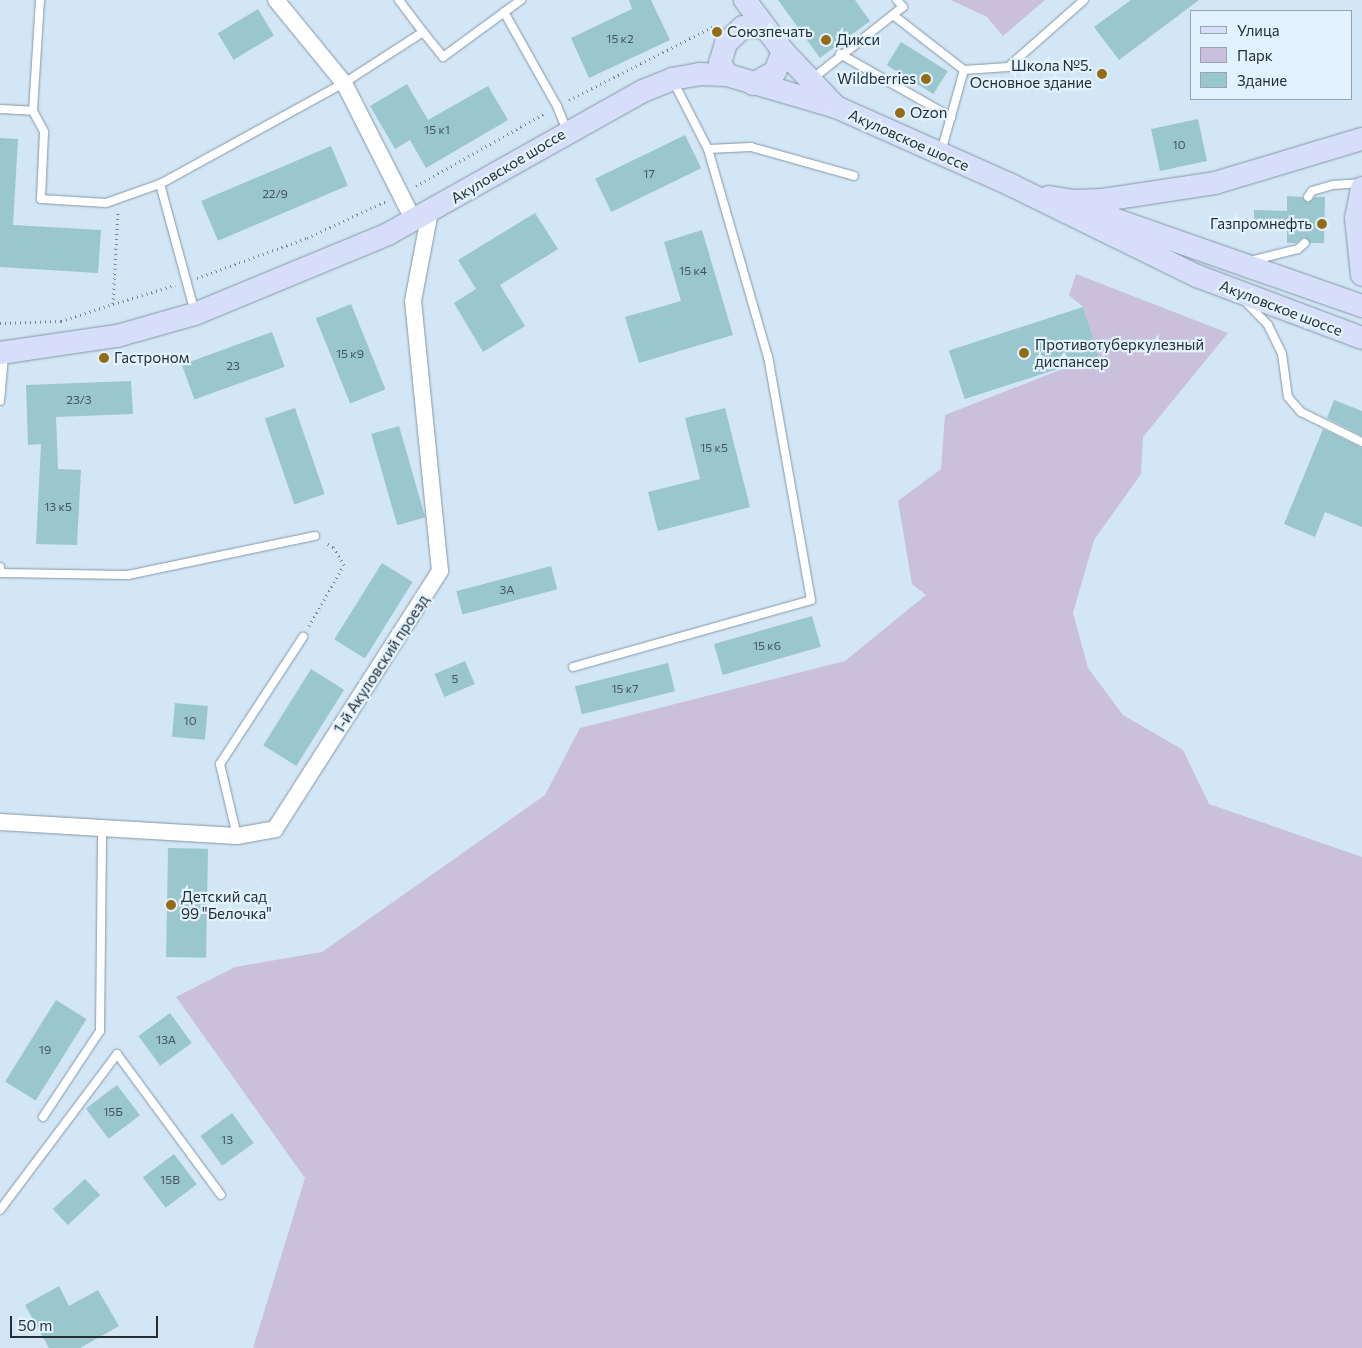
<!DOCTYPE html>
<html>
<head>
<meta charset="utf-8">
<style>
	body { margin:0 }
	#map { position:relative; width:1362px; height:1348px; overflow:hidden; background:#d2e6f5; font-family:Commissioner,sans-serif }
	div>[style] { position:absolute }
	.green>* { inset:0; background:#cbbfde }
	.building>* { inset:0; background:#9ac6cd; transform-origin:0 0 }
	.path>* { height:3px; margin-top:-1.5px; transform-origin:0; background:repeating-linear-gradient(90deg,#77848f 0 1px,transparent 0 5px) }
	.roads { filter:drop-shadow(0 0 1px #8597a5) drop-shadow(0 0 1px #8597a5) }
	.lane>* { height:8px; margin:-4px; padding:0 4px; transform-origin:4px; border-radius:4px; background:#fff }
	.street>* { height:16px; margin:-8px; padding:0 8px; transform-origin:8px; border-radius:8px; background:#fff }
	.secondary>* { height:22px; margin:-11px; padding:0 11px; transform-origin:11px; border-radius:11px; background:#d7defa }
	.dots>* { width:14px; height:14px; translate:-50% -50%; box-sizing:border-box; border:2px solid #e2f2fe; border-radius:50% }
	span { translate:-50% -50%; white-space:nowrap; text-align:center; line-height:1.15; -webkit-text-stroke:4.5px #e2f2fe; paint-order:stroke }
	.number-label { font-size:12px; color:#44555b }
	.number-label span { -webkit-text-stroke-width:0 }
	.poi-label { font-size:15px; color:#272f35 }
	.left { translate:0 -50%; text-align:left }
	.right { translate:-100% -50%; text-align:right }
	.street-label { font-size:15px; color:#272f35 }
	.legend { position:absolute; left:1190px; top:10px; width:162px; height:90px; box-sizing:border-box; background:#e2f2fe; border:1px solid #97a4ae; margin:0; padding:6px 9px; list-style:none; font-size:15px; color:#272f35 }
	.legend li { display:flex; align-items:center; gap:10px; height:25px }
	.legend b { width:25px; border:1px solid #97a4ae }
	.scale { position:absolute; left:10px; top:1316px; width:148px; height:22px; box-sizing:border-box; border:2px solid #272f35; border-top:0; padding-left:6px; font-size:15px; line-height:18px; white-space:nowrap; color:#272f35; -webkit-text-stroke:4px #e2f2fe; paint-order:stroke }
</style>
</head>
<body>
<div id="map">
	<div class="green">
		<i style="clip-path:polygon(951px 0,1045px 0,1003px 36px,987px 17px)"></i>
		<i style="clip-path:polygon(1076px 274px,1228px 333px,1143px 437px,1141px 474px,1094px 540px,1073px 613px,1088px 668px,1123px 715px,1183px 750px,1209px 804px,1362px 857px,1362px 1348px,253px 1348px,305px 1178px,176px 997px,235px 967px,322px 952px,545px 795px,580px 728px,845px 661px,926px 595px,912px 584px,898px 501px,941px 469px,945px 415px,1098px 355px,1083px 307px,1069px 295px)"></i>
	</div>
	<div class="building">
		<i style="clip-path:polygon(629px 0,651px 0,670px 40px,589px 78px,571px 38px,632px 9px)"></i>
		<i style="clip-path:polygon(778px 0,855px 0,870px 21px,820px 58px)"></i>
		<i style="clip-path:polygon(1131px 0,1199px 0,1119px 60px,1094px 27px)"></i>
		<i style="left:258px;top:9px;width:31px;height:47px;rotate:59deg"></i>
		<i style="left:901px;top:42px;width:55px;height:27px;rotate:32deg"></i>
		<i style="clip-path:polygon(407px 84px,428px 120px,488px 86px,508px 120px,426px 168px,410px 140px,395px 149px,370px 106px)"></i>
		<i style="left:1198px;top:119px;width:43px;height:48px;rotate:78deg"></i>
		<i style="left:685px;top:135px;width:37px;height:100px;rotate:64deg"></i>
		<i style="clip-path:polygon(0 138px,18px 139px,13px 225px,101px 230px,98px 273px,0 267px)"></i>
		<i style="left:331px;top:146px;width:43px;height:141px;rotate:67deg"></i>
		<i style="clip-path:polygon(1287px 196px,1302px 197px,1308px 203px,1315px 197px,1325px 197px,1324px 243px,1310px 243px,1304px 237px,1296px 243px,1287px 243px,1287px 229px,1254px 228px,1254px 210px,1287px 211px)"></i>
		<i style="clip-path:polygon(535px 213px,558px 249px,500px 285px,525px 326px,483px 352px,454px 303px,476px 289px,458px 260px)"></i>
		<i style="clip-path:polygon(702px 230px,733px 335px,639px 363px,625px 317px,681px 301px,664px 242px)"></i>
		<i style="left:351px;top:304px;width:92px;height:38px;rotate:68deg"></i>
		<i style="left:1083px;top:307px;width:51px;height:141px;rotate:72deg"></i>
		<i style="left:272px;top:332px;width:37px;height:96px;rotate:70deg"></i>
		<i style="clip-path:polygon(131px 381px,133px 414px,56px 417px,58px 469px,81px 470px,77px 545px,36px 544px,41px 444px,28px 445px,26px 385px)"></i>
		<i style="clip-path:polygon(1334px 400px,1362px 411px,1362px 436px,1327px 418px)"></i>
		<i style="left:295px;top:408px;width:91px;height:32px;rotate:71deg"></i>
		<i style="clip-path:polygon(725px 408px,750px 507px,658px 531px,648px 492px,700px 479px,685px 418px)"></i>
		<i style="left:399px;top:426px;width:95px;height:29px;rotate:74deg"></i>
		<i style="clip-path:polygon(1323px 429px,1362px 448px,1362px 527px,1325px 512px,1315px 537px,1284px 524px)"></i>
		<i style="left:382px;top:563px;width:36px;height:90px;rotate:32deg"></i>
		<i style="left:551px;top:566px;width:24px;height:98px;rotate:75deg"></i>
		<i style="left:812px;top:616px;width:32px;height:102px;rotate:74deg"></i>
		<i style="left:465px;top:661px;width:25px;height:33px;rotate:67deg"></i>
		<i style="left:668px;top:663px;width:29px;height:96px;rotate:76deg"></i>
		<i style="left:311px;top:669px;width:39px;height:90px;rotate:32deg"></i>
		<i style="left:175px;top:703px;width:33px;height:34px;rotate:5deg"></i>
		<i style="left:168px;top:848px;width:40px;height:109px;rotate:1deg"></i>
		<i style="left:56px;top:1000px;width:36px;height:96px;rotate:32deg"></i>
		<i style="left:170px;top:1013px;width:37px;height:39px;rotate:54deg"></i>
		<i style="left:117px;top:1085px;width:38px;height:39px;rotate:53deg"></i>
		<i style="left:232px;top:1113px;width:37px;height:39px;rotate:54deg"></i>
		<i style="left:174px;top:1154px;width:38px;height:39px;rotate:53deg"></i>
		<i style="left:85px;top:1179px;width:22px;height:44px;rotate:47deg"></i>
		<i style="clip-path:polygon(59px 1286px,69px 1306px,98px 1290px,119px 1326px,80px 1348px,49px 1348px,25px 1305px)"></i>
	</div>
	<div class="path">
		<i style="left:569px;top:100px;width:161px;rotate:-27deg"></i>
		<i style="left:416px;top:186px;width:148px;rotate:-29.5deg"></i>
		<i style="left:197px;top:278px;width:117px;rotate:-20deg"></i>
		<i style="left:307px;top:238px;width:87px;rotate:-25.1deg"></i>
		<i style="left:113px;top:304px;width:65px;rotate:-17deg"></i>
		<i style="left:0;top:323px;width:61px;rotate:-1.9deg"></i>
		<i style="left:61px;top:321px;width:55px;rotate:-18.1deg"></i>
		<i style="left:113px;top:304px;width:91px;rotate:-86.9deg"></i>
		<i style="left:309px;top:626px;width:70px;rotate:-60.2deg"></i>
		<i style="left:344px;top:565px;width:21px;rotate:-121deg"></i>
		<i style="left:333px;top:547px;width:8px;rotate:-150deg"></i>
	</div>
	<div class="roads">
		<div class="lane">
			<i style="left:504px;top:12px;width:108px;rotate:60.6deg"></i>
			<i style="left:557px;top:106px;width:27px;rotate:68deg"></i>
			<i style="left:893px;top:15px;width:90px;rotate:37.8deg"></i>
			<i style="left:964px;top:70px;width:85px;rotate:105.7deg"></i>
			<i style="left:423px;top:32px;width:32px;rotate:51deg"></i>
			<i style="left:443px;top:57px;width:97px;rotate:-36.2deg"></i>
			<i style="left:840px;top:54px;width:128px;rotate:29.6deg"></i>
			<i style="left:964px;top:70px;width:44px;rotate:-3.9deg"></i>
			<i style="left:1008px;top:67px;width:101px;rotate:-41.4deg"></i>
			<i style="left:812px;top:79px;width:116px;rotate:-38.4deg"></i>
			<i style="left:903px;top:7px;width:9px;rotate:-131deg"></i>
			<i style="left:673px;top:81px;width:76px;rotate:62.8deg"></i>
			<i style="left:708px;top:149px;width:43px;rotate:-2.7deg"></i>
			<i style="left:751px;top:147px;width:107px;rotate:15.7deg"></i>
			<i style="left:0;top:109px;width:33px;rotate:3deg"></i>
			<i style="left:33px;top:111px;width:111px;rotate:-86.4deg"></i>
			<i style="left:33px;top:111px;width:24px;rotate:62deg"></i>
			<i style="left:44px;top:132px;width:67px;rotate:92.6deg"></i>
			<i style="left:41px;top:199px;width:65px;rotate:3.5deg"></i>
			<i style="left:106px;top:203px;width:57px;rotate:-19.4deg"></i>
			<i style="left:160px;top:184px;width:210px;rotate:-28.8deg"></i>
			<i style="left:344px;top:83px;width:94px;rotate:-32.8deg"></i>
			<i style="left:423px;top:32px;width:40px;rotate:-127deg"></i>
			<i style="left:160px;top:184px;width:134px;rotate:74.8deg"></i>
			<i style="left:1308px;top:197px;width:7px;rotate:-56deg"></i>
			<i style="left:1312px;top:191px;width:22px;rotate:-16deg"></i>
			<i style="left:1333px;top:185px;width:29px;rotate:-4deg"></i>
			<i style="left:1250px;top:261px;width:49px;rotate:-14deg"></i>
			<i style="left:1298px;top:249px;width:9px;rotate:-41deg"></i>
			<i style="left:1245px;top:301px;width:33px;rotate:46deg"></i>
			<i style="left:1268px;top:325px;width:32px;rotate:64deg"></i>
			<i style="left:1282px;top:354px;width:43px;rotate:82.1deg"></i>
			<i style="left:1288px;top:397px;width:20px;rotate:49deg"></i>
			<i style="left:1301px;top:412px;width:68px;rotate:26.2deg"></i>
			<i style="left:0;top:401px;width:46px;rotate:-85deg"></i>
			<i style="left:0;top:567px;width:6px;rotate:81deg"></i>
			<i style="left:1px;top:573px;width:127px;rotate:0.9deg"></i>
			<i style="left:128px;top:575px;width:191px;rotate:-11.8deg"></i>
			<i style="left:573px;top:667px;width:247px;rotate:-15.7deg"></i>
			<i style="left:811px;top:600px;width:247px;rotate:-100deg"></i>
			<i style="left:768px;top:357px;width:216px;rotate:-106.1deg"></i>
			<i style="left:237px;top:836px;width:74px;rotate:-103.3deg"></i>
			<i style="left:220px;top:764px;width:152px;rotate:-56.8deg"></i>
			<i style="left:43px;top:1117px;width:103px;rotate:-56.5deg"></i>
			<i style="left:100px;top:1031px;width:203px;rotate:-89.4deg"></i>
			<i style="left:0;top:1210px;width:195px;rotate:-53.1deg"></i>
			<i style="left:117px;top:1054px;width:175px;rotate:53.6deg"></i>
		</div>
		<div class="street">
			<i style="left:276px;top:0;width:107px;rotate:50.7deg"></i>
			<i style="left:344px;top:83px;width:155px;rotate:63.1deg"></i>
			<i style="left:0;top:822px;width:237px;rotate:3.4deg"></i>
			<i style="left:237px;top:836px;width:39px;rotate:-10deg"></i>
			<i style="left:275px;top:829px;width:306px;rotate:-57.4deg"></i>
			<i style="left:440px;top:571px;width:271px;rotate:-95.7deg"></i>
			<i style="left:413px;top:301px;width:91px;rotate:-79.2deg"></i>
		</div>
		<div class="secondary">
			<i style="left:745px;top:0;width:64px;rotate:53.3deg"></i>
			<i style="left:783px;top:51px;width:77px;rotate:46.6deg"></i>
			<i style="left:727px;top:75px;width:14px;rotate:-120deg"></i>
			<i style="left:720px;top:63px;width:21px;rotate:-73deg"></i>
			<i style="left:726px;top:43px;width:23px;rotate:-43deg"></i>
			<i style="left:743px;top:27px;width:21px"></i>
			<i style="left:753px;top:84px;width:25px;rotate:-29deg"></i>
			<i style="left:775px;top:72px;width:22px;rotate:-69deg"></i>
			<i style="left:1362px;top:188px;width:31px;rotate:101deg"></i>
			<i style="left:1356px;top:218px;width:57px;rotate:84deg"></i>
			<i style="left:1049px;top:197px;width:24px;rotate:9deg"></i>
			<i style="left:1073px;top:201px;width:30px;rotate:-2deg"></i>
			<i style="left:1103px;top:200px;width:113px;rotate:-8.6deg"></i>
			<i style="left:1215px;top:183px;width:153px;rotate:-16.7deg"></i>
			<i style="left:1099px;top:214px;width:279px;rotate:19.3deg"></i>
			<i style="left:0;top:353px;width:118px;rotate:-8.3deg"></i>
			<i style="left:117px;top:336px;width:81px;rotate:-15.8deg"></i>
			<i style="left:195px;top:314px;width:209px;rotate:-22.5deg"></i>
			<i style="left:388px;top:234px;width:292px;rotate:-29.3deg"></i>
			<i style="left:643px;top:91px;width:31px;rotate:-22deg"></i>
			<i style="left:672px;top:79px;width:27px;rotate:-10deg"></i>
			<i style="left:699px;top:74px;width:28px;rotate:2deg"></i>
			<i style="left:727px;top:75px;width:114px;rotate:16.4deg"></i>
			<i style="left:836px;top:107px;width:192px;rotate:24deg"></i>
			<i style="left:1011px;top:185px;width:207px;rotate:26.1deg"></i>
			<i style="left:1197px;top:276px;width:176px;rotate:20.6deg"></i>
		</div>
	</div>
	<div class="dots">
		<i style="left:717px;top:32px;background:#936c15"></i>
		<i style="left:826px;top:40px;background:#936c15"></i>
		<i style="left:1102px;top:74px;background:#936c15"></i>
		<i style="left:926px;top:79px;background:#936c15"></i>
		<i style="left:900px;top:113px;background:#936c15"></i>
		<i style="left:1322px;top:224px;background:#936c15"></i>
		<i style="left:1024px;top:353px;background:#936c15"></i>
		<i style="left:104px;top:358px;background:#936c15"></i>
		<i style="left:171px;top:905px;background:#936c15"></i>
	</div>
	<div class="number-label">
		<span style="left:620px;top:39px">15 к2</span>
		<span style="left:437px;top:130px">15 к1</span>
		<span style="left:1179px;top:145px">10</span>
		<span style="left:649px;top:174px">17</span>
		<span style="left:275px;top:194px">22/9</span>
		<span style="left:693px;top:271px">15 к4</span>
		<span style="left:350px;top:354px">15 к9</span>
		<span style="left:233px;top:366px">23</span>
		<span style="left:79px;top:400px">23/3</span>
		<span style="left:714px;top:448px">15 к5</span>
		<span style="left:58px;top:507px">13 к5</span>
		<span style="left:507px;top:590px">3А</span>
		<span style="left:767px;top:646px">15 к6</span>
		<span style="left:455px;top:679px">5</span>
		<span style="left:625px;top:689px">15 к7</span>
		<span style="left:190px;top:721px">10</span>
		<span style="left:166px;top:1040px">13А</span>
		<span style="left:45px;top:1050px">19</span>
		<span style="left:113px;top:1112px">15Б</span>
		<span style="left:227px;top:1140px">13</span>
		<span style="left:170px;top:1180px">15В</span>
	</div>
	<div class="poi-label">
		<span class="left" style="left:727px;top:32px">Союзпечать</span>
		<span class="left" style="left:836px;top:40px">Дикси</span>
		<span class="right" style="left:1092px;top:74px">Школа №5.<br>Основное здание</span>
		<span class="right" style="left:916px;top:79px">Wildberries</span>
		<span class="left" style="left:910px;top:113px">Ozon</span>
		<span class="right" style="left:1312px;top:224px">Газпромнефть</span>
		<span class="left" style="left:1035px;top:353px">Противотуберкулезный<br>диспансер</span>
		<span class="left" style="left:114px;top:358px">Гастроном</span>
		<span class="left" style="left:181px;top:905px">Детский сад<br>99 "Белочка"</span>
	</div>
	<div class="street-label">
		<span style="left:909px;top:140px;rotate:24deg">Акуловское шоссе</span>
		<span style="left:508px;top:166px;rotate:-31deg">Акуловское шоссе</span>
		<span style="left:1281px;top:308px;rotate:21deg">Акуловское шоссе</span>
		<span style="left:381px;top:664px;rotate:-57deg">1-й Акуловский проезд</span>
	</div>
	<ul class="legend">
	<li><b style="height:6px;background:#d7defa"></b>Улица</li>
	<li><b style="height:14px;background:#cbbfde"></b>Парк</li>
	<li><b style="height:14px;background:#9ac6cd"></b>Здание</li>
	</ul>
	<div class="scale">50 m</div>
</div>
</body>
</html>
